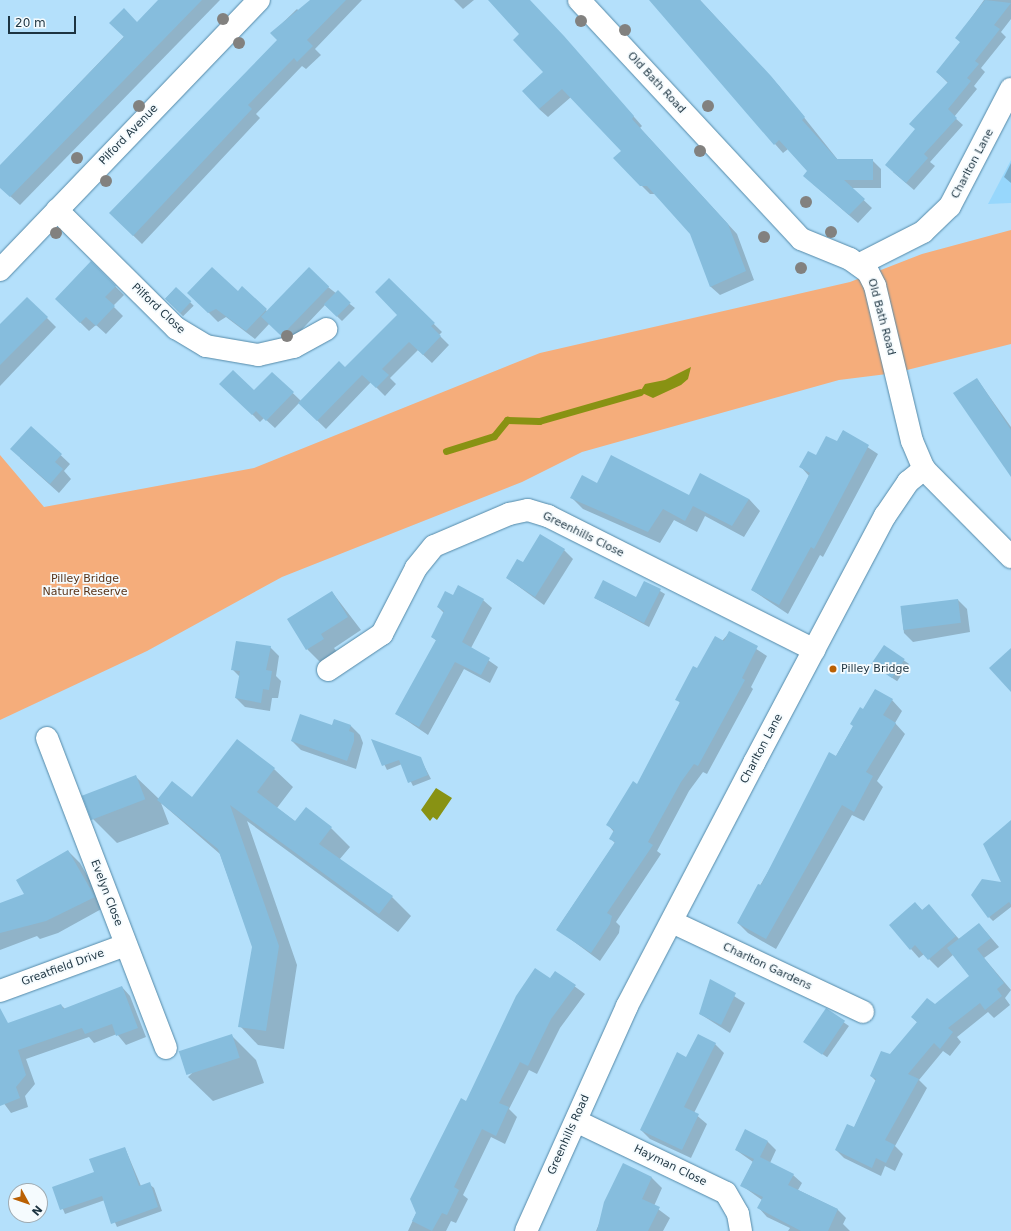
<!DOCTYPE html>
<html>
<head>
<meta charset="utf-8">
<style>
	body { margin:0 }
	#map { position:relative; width:1011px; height:1231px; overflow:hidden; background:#b4e0fb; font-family:"DejaVu Sans",sans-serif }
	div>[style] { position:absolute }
	.built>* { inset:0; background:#97d7fc }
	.green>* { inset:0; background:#f5ad7b }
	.water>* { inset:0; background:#889213 }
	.shadow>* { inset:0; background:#0003; transform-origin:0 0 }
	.stream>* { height:7px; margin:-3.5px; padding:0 3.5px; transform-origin:3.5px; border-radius:3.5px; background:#889213 }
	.building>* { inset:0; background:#86bddd; transform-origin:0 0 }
	.roads { filter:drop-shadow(0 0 1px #5489a8) drop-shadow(0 0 1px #5489a8) }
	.minor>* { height:22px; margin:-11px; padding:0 11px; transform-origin:11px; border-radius:11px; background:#fff }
	.tertiary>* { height:22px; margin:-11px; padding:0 11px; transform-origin:11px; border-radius:11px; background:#fff }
	.trees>* { width:12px; height:12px; margin:-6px; border-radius:50%; background:#82817f }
	.dots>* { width:11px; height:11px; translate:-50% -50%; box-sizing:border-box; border:2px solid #f5fbfe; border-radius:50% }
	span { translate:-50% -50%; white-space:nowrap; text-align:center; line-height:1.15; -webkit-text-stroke:3.5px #f5fbfe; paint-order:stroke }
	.street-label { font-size:11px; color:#1d3441 }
	.park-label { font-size:11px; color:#593419 }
	.poi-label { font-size:11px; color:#1d3441 }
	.left { translate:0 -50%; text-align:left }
	.north { position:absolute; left:8px; top:1183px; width:40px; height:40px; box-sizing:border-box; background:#f5fbfe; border:1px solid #9fabb2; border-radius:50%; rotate:130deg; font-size:11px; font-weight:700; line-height:16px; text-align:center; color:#1d3441 }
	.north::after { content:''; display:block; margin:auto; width:14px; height:18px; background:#ba6003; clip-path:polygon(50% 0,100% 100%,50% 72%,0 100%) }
	.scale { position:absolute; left:8px; top:16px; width:68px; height:18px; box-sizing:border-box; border:2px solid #1d3441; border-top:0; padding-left:5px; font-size:12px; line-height:14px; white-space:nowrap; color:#1d3441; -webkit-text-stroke:3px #f5fbfe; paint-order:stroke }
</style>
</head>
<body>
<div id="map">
	<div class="built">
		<i style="clip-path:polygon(1011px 160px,1011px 203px,988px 204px)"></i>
	</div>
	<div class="green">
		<i style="clip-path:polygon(1011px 230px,1011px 344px,895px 373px,839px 380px,582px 452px,522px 482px,282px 577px,147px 651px,0 720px,0 455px,44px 507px,254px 468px,540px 353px,850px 282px,922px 254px)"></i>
	</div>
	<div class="water">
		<i style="clip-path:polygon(691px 367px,688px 379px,681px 385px,653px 398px,640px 392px,645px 384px,665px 380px)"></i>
		<i style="clip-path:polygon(436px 788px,452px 798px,437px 820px,433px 817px,430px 821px,421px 810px)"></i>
	</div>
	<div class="shadow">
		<i style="clip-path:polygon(159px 0,220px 0,20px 205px,0 187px,0 166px)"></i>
		<i style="clip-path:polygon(314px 0,362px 0,315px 49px,321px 55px,306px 69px,302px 66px,256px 114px,260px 118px,142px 244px,110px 213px,278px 40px,272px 33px,297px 9px,299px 11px)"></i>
		<i style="clip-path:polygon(454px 0,474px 0,463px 9px)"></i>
		<i style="clip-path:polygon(489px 0,529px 0,572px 46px,642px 126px,640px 128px,737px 234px,754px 280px,720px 295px,711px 287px,691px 233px,656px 194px,650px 194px,641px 185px,622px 151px,571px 97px,548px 117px,539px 109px,545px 72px,520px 34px)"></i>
		<i style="clip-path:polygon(650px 0,700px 0,779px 86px,838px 160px,872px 160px,881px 169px,881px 188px,851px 188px,872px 208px,858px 223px,813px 184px,808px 171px,788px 149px,783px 153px,775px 144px)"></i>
		<i style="clip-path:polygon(984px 0,1011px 0,1011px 19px,1001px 32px,1006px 37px,981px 68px,985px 72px,974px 86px,977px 89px,954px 117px,963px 125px,930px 162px,935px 166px,914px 190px,893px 172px,948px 83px,937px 72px,961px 43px,957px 38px)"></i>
		<i style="clip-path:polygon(1011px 163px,1011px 183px,1004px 177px)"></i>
		<i style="clip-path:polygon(91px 263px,124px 295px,113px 306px,123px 316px,106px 334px,96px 325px,89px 331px,56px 299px)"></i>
		<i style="clip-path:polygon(389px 280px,442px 332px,439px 335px,449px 345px,432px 363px,418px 350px,390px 378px,396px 384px,385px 396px,371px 382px,326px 429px,299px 403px,275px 428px,264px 418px,260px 422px,221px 384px,254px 392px,272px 373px,301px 401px,345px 369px,398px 315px)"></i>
		<i style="clip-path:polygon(328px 287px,355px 308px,342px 321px,325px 305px,290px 342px,270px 323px,255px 339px,226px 317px,218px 322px,189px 293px,238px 293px,242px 288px,268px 312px)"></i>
		<i style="left:176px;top:288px;width:25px;height:15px;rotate:45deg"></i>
		<i style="clip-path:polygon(27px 298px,56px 327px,0 386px,0 326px)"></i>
		<i style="clip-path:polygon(977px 379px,1011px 427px,1011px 472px)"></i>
		<i style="clip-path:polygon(31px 427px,70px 464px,64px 471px,71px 479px,59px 493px,20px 458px)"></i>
		<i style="clip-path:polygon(843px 431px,878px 454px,823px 557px,820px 555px,788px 614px,752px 590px,809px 476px,801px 467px,837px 443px)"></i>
		<i style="clip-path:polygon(598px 484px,689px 497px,749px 499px,760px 511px,744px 537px,705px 516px,697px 532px,674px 520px,660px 543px,583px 509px,571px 497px)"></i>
		<i style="clip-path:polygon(564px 550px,573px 559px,544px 605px,507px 578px,523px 564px)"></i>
		<i style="clip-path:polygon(645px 582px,665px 594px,649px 627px,595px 598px,637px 598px)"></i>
		<i style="clip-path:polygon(332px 592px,361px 630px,334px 648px,337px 652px,321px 663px,307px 649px)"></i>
		<i style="clip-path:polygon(453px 596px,483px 600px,492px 608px,471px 648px,498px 667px,490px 683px,464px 669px,428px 735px,397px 714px,437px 641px,432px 637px,444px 613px,438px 607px)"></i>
		<i style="clip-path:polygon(958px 600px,967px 609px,970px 632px,913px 642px,904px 633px,901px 607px)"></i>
		<i style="clip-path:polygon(730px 632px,767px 656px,751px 687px,753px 689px,707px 774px,703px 772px,689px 791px,657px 851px,661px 854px,616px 922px,620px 926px,619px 933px,600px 961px,557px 929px,615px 843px,610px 838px,614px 832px,608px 825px,638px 785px,680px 703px,677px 699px,697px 669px)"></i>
		<i style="clip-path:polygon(270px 647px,279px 656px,276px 676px,281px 681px,278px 698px,272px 698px,270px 711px,245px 707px,236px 698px,240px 677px,232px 669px)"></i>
		<i style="left:884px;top:647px;width:30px;height:21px;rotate:34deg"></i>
		<i style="clip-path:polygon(892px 700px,902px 711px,895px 723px,905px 734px,877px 781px,883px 787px,864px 821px,852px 815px,776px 949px,748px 933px,738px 923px,863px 710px)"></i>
		<i style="clip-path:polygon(334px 720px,351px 726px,360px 735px,363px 743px,356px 769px,301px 750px,292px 741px,332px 727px)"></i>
		<i style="clip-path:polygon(373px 741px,420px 758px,431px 779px,413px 786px,402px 764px,387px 770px)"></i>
		<i style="clip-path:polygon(274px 769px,293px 787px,277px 808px,296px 822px,306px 809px,331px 828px,350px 847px,339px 860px,392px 897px,411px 916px,398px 932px,247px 821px,297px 965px,284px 1049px,258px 1045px,240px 1026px,253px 947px,220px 854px,161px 803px,169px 824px,117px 843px,92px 818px,135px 776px,159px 799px,192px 799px)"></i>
		<i style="clip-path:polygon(1011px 828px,1011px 907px,993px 921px,989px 917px,1003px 884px)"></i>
		<i style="clip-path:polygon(68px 851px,80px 863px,105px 907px,58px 933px,40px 939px,37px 936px,0 950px,0 904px,25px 895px)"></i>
		<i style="clip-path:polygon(915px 903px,923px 911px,929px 906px,959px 939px,979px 924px,987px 933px,999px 947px,984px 958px,1011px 990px,1005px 998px,1010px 1005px,994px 1018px,988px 1012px,957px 1037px,961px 1042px,950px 1056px,943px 1051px,919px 1080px,927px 1088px,895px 1146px,903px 1154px,895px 1171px,885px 1166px,881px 1176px,844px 1158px,836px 1150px,854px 1128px,876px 1081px,871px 1076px,918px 1023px,912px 1017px,935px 1005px,971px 976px,954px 954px,938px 968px,924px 954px,919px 958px,911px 949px)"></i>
		<i style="clip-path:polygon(555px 972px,585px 994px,560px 1028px,537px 1074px,529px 1070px,509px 1109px,517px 1117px,505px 1144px,491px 1137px,463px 1195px,468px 1199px,456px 1223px,451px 1221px,446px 1231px,408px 1231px,467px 1102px)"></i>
		<i style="clip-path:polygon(710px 981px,745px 1003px,730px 1033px,700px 1014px)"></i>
		<i style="clip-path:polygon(122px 987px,130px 996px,146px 1037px,126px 1045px,117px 1034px,94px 1043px,89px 1037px,26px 1059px,35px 1084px,25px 1096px,28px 1107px,11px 1113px,0 1098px,0 1027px,61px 1005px,65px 1009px)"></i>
		<i style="left:826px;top:1010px;width:28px;height:38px;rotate:35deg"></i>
		<i style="clip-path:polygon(231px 1035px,256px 1060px,264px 1083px,213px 1101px,188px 1077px)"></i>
		<i style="clip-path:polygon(715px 1044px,724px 1053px,694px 1113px,707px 1124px,691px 1158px,650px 1139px,641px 1130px,687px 1058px)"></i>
		<i style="clip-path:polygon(746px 1131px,768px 1142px,776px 1150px,770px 1163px,793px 1175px,802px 1183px,798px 1190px,837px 1209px,846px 1218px,843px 1224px,850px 1231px,788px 1231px,790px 1228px,767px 1217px,759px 1208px,762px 1200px,741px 1185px,753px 1162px,736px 1150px)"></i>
		<i style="clip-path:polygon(125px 1148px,141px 1186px,149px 1184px,154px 1188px,162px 1211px,117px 1227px,105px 1200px,65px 1214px,54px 1188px,95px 1173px)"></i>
		<i style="clip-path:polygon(624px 1165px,652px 1178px,662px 1188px,654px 1206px,670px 1218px,663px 1231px,596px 1231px)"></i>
	</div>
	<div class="stream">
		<i style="left:446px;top:451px;width:50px;rotate:-17.4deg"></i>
		<i style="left:494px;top:436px;width:21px;rotate:-51deg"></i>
		<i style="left:507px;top:420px;width:32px;rotate:2deg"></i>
		<i style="left:539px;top:421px;width:105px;rotate:-16deg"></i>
	</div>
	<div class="building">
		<i style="clip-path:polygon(158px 0,202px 0,10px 197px,0 188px,0 165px,124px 37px,109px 23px,124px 8px,137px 22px)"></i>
		<i style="clip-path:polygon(310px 0,346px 0,307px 40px,313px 46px,297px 62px,294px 58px,248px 105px,252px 109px,133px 236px,109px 213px,277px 40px,270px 33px)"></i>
		<i style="clip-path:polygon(488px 0,530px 0,564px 36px,634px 116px,632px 119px,728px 224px,746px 271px,710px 287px,690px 234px,647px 186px,640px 186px,613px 158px,621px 151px,562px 89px,539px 109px,522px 91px,543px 72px,513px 40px,519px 34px)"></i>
		<i style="clip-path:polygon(649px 0,700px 0,771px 76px,805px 117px,802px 120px,837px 159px,873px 159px,873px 180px,844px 180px,865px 199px,849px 215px,803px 176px,807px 171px,779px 140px,774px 145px)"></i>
		<i style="clip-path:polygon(985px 0,1011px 3px,994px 25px,1000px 29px,975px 61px,979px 64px,967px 78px,971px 81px,948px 109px,957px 118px,924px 154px,928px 158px,906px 183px,885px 165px,915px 129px,909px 124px,948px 82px,936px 72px,960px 42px,955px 38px)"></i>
		<i style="clip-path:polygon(91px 261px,116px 286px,105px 297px,115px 306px,96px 326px,86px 317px,80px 323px,55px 299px)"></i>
		<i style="clip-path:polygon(212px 267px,238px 291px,242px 286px,267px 309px,246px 331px,216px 309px,208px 313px,187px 293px)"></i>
		<i style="left:309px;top:267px;width:28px;height:69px;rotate:44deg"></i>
		<i style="clip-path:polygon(389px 278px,435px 323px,431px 326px,441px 336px,423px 355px,409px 342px,382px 369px,389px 375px,376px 388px,362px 375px,317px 421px,298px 403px,339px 361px,345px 367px,397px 315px,375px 292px)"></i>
		<i style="left:176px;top:287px;width:21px;height:16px;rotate:43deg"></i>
		<i style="left:338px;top:290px;width:18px;height:20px;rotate:45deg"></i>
		<i style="clip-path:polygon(27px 297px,48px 317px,0 365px,0 324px)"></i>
		<i style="clip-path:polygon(233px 370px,254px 390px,272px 372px,294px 392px,266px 421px,256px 411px,252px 415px,219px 384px)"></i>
		<i style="clip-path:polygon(977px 378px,1011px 430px,1011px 477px,953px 393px)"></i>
		<i style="clip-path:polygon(31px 426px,62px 454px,55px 462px,63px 469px,50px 484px,10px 449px)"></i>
		<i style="clip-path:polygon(843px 430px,869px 445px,814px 549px,811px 547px,779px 605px,751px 590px,810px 473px,799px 467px,808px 451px,816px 455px,826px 436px,837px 441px)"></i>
		<i style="clip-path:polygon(611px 455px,689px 495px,700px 473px,749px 499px,732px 526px,693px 506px,685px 521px,663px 509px,648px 532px,570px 498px,582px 475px,597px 483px)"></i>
		<i style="clip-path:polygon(540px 534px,565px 549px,535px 597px,506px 578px,517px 559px,523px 562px)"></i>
		<i style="clip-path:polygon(603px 580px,636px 597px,644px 581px,661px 589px,644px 623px,594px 598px)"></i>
		<i style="clip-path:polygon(458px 585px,484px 599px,462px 642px,490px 658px,481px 675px,455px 662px,419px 727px,395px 714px,436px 640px,431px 637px,444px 611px,437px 607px,445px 591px,453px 595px)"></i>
		<i style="clip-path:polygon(332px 591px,348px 617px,321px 634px,324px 639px,306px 650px,287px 619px)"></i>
		<i style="left:958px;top:599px;width:24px;height:58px;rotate:83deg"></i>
		<i style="clip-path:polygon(729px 631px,758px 646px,742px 678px,745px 680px,698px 766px,694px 764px,681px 782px,648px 842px,653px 845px,607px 913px,612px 916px,610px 924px,591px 953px,556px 930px,615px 842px,609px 839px,614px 830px,606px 825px,633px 781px,637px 784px,680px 702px,675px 700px,693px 666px,697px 668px,715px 636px,724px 641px)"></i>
		<i style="clip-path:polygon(236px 641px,271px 646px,266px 670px,272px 671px,269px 690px,263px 689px,261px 703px,235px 698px,240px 671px,231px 670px)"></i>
		<i style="left:884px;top:645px;width:25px;height:23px;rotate:34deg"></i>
		<i style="clip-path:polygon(1011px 648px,1011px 692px,989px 668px)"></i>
		<i style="clip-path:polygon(875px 689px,893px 699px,883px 715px,896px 723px,866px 772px,873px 776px,854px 812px,842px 805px,766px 939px,737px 923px,758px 884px,761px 885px,829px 752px,836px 756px,853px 726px,850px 724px,860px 707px,863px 709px)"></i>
		<i style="clip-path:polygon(300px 714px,332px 725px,334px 719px,351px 725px,349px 731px,354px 733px,354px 741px,347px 761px,291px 741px)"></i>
		<i style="clip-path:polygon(237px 739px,275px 768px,257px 792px,295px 821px,306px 807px,332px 827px,319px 844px,393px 896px,379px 914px,230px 805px,279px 946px,266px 1031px,238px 1027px,252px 947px,218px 849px,157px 800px,172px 781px,192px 797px)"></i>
		<i style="clip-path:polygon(371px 739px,421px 757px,428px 775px,408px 783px,399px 760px,382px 766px)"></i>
		<i style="left:136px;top:775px;width:26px;height:58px;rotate:69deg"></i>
		<i style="clip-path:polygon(1011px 820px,1011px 905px,1009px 902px,988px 918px,971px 895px,982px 879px,1001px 882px,983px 844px)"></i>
		<i style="clip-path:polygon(68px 850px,95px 897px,46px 921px,0 933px,0 903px,24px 894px,16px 880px)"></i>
		<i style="clip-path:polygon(915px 902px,922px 910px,929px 904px,956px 936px,928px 960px,915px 945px,910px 950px,889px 925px)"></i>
		<i style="clip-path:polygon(979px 923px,991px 938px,977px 949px,1004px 983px,997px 989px,1002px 996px,985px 1010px,980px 1003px,948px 1028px,953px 1032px,940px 1049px,934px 1043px,908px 1074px,919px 1079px,885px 1140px,895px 1145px,886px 1163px,876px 1158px,872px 1168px,835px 1150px,847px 1124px,854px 1127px,876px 1079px,870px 1076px,881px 1051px,890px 1054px,917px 1022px,911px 1017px,927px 998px,935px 1004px,969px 976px,947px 948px)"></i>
		<i style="clip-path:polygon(535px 968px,550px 978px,555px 971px,576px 985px,551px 1019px,528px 1066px,520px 1062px,499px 1103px,509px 1107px,496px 1136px,482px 1129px,454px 1187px,459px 1190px,447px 1215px,442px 1213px,432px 1231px,412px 1221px,416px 1213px,410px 1199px,461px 1098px,466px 1101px,516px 996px)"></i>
		<i style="clip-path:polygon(710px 979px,736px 993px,721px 1025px,699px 1014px)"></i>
		<i style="clip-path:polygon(122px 986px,138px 1028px,116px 1036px,112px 1024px,85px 1034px,82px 1028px,18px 1050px,26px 1075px,16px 1087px,20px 1098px,0 1106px,0 1008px,8px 1023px,61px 1004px,63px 1009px)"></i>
		<i style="left:826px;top:1008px;width:23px;height:41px;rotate:34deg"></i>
		<i style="left:232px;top:1034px;width:25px;height:56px;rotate:72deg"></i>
		<i style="clip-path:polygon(698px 1034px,716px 1043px,684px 1107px,699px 1114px,682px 1150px,640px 1130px,677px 1052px,686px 1057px)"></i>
		<i style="clip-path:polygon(745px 1129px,768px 1141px,760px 1157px,794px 1174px,788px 1185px,838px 1209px,828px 1231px,801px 1231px,757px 1208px,763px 1197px,740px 1186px,754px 1159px,735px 1150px)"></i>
		<i style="clip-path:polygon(125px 1147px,139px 1186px,150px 1182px,158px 1207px,111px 1224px,102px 1196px,60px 1210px,52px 1187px,94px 1172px,89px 1159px)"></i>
		<i style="clip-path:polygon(623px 1163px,652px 1177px,642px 1199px,660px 1207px,648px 1231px,597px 1231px,604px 1202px)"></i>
	</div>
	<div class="roads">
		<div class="minor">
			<i style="left:57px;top:210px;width:168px;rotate:44.8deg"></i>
			<i style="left:176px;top:328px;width:35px;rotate:31deg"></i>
			<i style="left:206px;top:346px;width:53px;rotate:9.8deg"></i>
			<i style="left:258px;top:355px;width:37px;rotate:-13deg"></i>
			<i style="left:294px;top:347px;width:37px;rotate:-29deg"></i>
			<i style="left:0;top:270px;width:374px;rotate:-46.2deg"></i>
			<i style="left:328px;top:670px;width:65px;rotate:-33.7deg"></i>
			<i style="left:382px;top:634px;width:74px;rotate:-62.7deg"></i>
			<i style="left:416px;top:568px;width:28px;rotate:-51deg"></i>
			<i style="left:434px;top:546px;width:82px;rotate:-23.1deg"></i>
			<i style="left:509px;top:514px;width:19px;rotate:-12deg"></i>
			<i style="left:528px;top:510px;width:21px;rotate:17deg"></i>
			<i style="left:548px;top:516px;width:298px;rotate:26.7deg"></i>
			<i style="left:47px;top:738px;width:332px;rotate:69deg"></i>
			<i style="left:672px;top:922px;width:211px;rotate:25.2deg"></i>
			<i style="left:0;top:991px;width:134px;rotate:-20.1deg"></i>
			<i style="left:576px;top:1121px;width:166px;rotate:25.6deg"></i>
			<i style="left:726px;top:1193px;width:24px;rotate:60deg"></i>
			<i style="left:738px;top:1214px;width:17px;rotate:80deg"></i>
		</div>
		<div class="tertiary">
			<i style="left:579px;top:0;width:326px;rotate:47.1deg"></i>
			<i style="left:801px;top:239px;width:53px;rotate:22.2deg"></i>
			<i style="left:850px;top:259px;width:22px;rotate:36deg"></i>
			<i style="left:868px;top:272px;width:16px;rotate:63deg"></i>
			<i style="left:875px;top:286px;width:159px;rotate:76.6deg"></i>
			<i style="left:912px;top:441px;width:30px;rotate:67deg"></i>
			<i style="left:924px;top:469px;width:124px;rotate:45.3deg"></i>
			<i style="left:860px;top:264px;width:71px;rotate:-26.9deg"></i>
			<i style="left:923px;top:232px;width:37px;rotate:-44deg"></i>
			<i style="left:950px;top:206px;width:132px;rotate:-62.5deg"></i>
			<i style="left:526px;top:1231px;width:247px;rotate:-65.8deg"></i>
			<i style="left:627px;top:1006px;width:274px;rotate:-62.4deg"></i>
			<i style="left:754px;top:763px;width:280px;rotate:-62.1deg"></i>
			<i style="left:885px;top:516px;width:41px;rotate:-55.9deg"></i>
			<i style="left:908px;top:482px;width:21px;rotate:-39deg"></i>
		</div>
	</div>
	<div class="trees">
		<i style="left:223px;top:19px"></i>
		<i style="left:581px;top:21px"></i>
		<i style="left:625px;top:30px"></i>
		<i style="left:239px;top:43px"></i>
		<i style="left:139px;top:106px"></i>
		<i style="left:708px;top:106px"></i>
		<i style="left:700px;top:151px"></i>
		<i style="left:77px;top:158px"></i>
		<i style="left:106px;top:181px"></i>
		<i style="left:806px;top:202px"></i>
		<i style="left:831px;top:232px"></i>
		<i style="left:56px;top:233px"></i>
		<i style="left:764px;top:237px"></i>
		<i style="left:801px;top:268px"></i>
		<i style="left:287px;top:336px"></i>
	</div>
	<div class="dots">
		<i style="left:833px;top:669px;background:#ba6003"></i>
	</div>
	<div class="street-label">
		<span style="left:656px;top:83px;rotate:47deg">Old Bath Road</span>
		<span style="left:129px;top:135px;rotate:-46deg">Pilford Avenue</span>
		<span style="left:973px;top:164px;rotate:-62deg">Charlton Lane</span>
		<span style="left:158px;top:309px;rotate:43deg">Pilford Close</span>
		<span style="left:881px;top:317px;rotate:75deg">Old Bath Road</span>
		<span style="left:583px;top:535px;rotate:26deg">Greenhills Close</span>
		<span style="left:762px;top:749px;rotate:-62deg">Charlton Lane</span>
		<span style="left:106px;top:893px;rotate:69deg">Evelyn Close</span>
		<span style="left:767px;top:967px;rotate:25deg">Charlton Gardens</span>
		<span style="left:63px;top:968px;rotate:-20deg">Greatfield Drive</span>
		<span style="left:569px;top:1135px;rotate:-66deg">Greenhills Road</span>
		<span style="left:670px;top:1166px;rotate:26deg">Hayman Close</span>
	</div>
	<div class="park-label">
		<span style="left:85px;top:586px">Pilley Bridge<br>Nature Reserve</span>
	</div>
	<div class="poi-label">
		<span class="left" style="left:841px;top:669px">Pilley Bridge</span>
	</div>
	<div class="north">N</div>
	<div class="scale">20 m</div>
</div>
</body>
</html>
